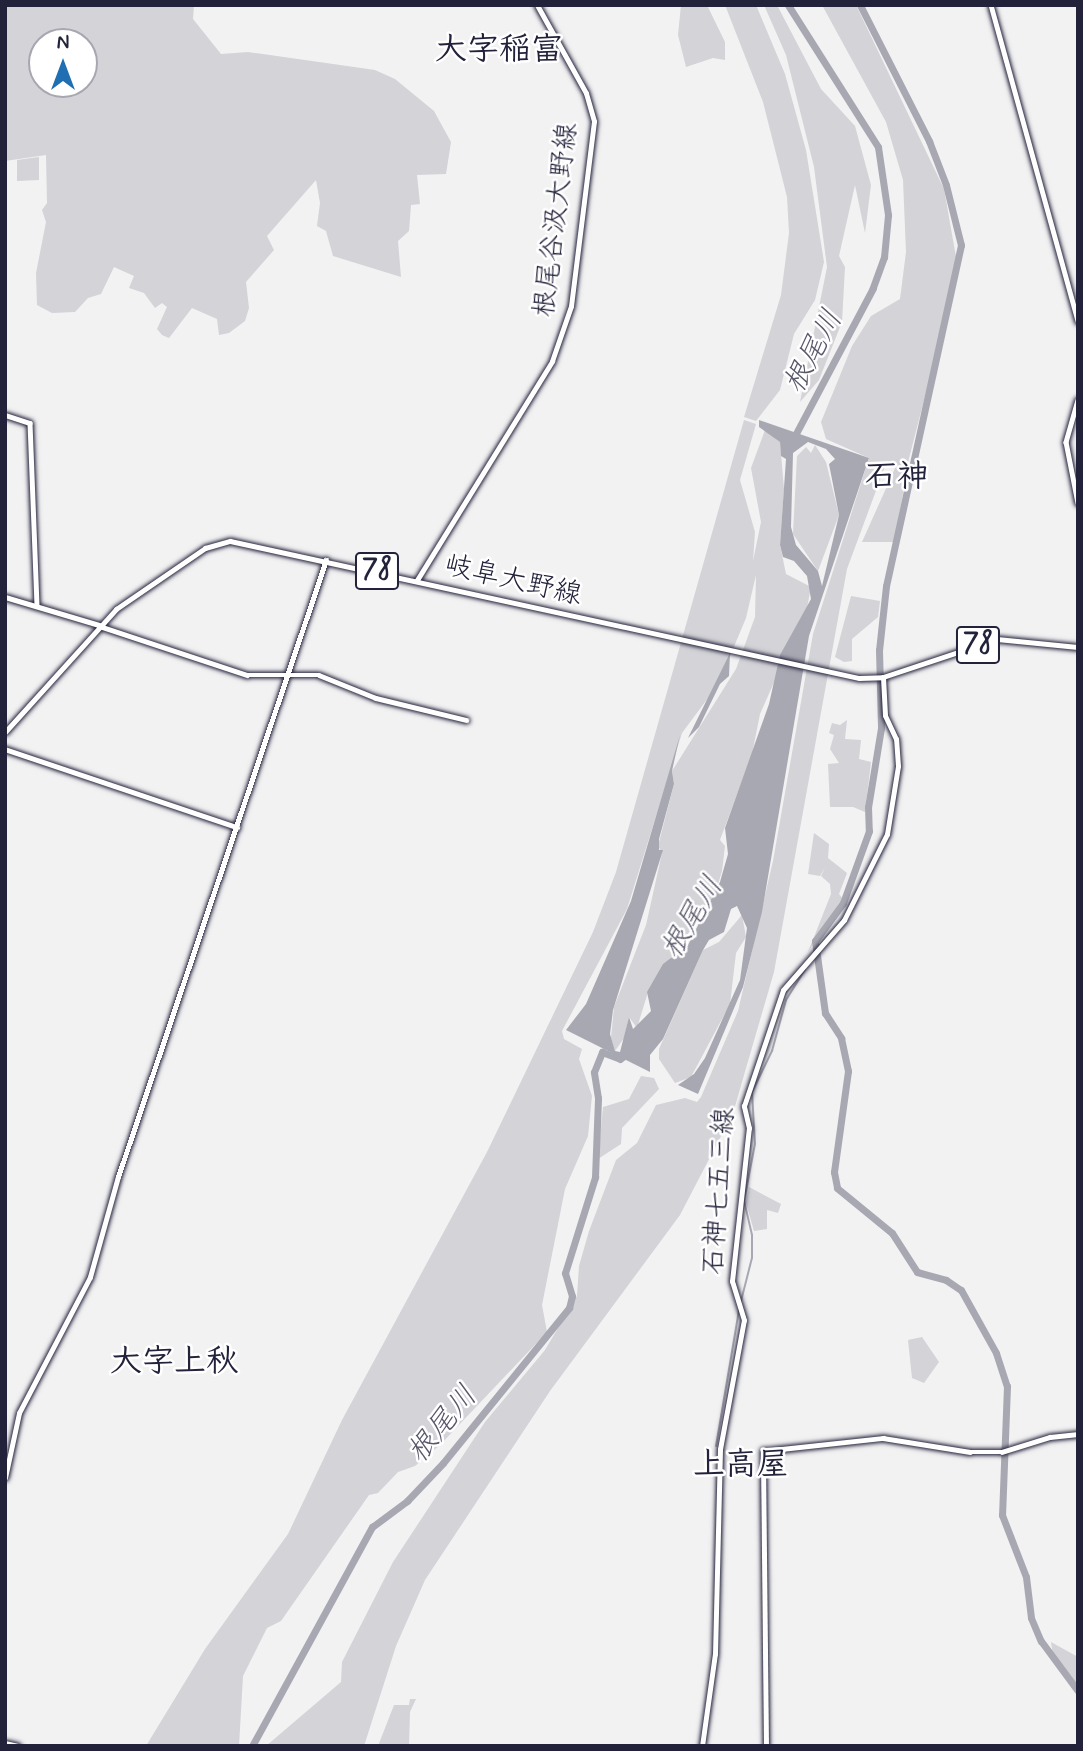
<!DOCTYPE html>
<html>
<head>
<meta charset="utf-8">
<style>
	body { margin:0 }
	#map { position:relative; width:1083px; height:1751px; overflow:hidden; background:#f2f2f3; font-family:Mynerve,"Klee One",sans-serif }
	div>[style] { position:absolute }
	.green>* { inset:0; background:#d3d3d8 }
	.water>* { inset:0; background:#a8a8b2 }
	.stream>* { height:2px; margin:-1px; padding:0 1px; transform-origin:1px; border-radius:1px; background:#a8a8b2 }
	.river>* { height:7px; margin:-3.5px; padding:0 3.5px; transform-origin:3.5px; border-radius:3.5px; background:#a8a8b2 }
	.roads { filter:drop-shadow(0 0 2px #22223b) drop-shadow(0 0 2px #22223b) }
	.minor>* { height:4.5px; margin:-2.25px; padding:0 2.25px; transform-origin:2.25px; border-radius:2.25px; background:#fff }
	.major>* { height:5px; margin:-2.5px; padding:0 2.5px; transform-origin:2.5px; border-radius:2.5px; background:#fff }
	span { translate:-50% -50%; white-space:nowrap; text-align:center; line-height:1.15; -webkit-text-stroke:5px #fff; paint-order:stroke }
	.shield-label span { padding:2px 5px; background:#fff; border:2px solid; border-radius:5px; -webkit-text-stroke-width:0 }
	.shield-label { font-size:26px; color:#22223b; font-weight:700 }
	.street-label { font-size:28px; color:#22223b }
	.water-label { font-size:30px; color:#58586b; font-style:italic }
	.quarter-label { font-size:32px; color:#22223b; font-weight:700 }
	.frame { position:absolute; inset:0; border:7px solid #22223b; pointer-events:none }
	.north { position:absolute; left:28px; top:28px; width:70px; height:70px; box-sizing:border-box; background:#fff; border:2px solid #a7a7b1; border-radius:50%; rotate:0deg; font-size:19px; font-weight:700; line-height:28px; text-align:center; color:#22223b }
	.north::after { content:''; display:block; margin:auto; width:24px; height:32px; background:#1f6fb2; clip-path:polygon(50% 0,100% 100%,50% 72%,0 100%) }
</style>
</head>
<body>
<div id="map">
	<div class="green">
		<i style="clip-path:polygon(evenodd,5px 5px,194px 5px,193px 19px,221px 54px,248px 52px,375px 70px,395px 79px,434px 111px,451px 142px,446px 174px,417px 175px,420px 204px,411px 205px,409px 231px,398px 241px,401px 277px,333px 256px,326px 231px,317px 226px,320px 203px,316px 180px,267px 236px,274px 250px,246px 282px,249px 308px,245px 321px,229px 333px,219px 335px,217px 319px,192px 308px,169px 338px,162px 335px,157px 329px,167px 307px,162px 303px,155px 308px,144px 293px,129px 288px,134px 276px,114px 267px,101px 294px,88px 298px,75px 312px,52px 313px,37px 305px,36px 273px,46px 222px,42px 210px,47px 203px,46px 155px,5px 161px,5px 5px,42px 42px,84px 42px,84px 84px,42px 84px,42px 42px)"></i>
		<i style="clip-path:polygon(681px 5px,707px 5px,725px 42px,725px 60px,713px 58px,686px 67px,678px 35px)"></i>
		<i style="clip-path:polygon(725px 5px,756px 5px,785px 74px,806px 150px,824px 262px,815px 300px,794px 334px,780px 390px,756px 421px,744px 417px,781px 295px,789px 233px,787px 197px,763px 102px)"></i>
		<i style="clip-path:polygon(764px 5px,777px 5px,821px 89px,855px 126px,871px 185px,865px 233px,855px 185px,839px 256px,845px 267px,842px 322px,819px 380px,800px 402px,827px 267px,814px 167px,786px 55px)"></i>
		<i style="clip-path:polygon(822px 5px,856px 5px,944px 189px,958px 268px,906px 470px,900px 467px,907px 472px,894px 542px,862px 542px,896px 466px,887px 461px,847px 569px,774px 972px,733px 1113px,680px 1215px,550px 1391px,425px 1580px,396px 1646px,364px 1746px,266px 1746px,341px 1682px,342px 1662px,393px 1562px,485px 1422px,545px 1350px,577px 1296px,579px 1266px,589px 1231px,616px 1160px,637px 1143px,656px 1105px,685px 1098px,697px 1102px,701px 1097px,738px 1011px,773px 861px,813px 634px,869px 458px,826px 439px,821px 422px,852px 346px,871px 316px,900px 299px,906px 252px,903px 180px,886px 122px)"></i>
		<i style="clip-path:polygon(39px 157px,39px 180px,17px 181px,17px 160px)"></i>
		<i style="clip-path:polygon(744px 420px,756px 424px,740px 480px,755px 532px,753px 561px,761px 522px,751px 468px,765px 430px,780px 442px,784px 489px,780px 545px,786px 574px,811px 587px,807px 608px,760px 714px,752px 754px,720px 840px,725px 846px,722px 871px,715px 894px,648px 992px,637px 1028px,629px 1017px,624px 1038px,615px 1051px,611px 1038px,614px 1007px,646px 925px,662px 853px,658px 846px,674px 784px,672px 771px,736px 669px,755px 617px,756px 575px,746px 618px,728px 661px,711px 694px,682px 733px,627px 909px,562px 1031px,564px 1039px,582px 1049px,579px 1059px,592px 1096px,588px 1136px,565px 1189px,542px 1305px,547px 1332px,440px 1445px,415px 1466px,398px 1472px,378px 1493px,369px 1495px,281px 1621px,267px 1628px,243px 1676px,239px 1746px,146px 1746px,205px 1649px,288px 1534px,342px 1420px,487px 1152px,593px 932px,616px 872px)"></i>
		<i style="clip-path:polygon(815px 445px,826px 462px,839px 515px,818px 571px,793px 534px,797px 456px,806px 447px,811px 453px)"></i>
		<i style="clip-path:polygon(851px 596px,880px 601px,878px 617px,852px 639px,852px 661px,844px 662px,835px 657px)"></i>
		<i style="clip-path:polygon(847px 720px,845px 739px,861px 740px,859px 759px,871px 762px,865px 812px,853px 807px,830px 807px,828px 764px,839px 763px,830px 749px,834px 735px,829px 733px,832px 723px,840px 725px)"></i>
		<i style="clip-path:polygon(814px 833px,829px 844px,828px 858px,847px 873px,839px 894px,843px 899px,808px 952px,831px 894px,830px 884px,821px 876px,825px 867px,820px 876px,808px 874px)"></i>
		<i style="clip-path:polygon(742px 915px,746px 937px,736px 953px,730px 1004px,691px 1077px,675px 1083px,659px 1059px,659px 1049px,703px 950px,719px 942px)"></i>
		<i style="clip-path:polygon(641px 1076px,654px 1078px,659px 1089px,622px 1128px,621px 1144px,598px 1159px,603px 1107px,629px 1099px)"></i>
		<i style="clip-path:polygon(749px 1187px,781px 1204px,778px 1213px,767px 1210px,767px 1229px,754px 1231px,746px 1203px)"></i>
		<i style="clip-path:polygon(922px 1337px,939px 1362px,924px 1383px,912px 1378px,908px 1340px)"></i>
		<i style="clip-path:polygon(1051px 1642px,1078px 1657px,1078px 1687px,1053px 1655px)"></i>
		<i style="clip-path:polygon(410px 1699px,416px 1699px,410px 1712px,409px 1746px,378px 1746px,394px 1705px,409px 1705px)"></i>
	</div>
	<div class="water">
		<i style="clip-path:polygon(evenodd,759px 420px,869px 458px,809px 636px,762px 912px,743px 987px,698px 1094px,678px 1085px,694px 1074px,705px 1058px,740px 980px,747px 928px,737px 906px,731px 909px,724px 932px,709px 940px,703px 950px,663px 1039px,650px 1055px,650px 1072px,566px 1030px,586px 1004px,631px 901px,680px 735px,672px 771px,674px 784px,659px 839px,659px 850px,663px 850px,613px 1010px,610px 1034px,615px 1051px,620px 1052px,629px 1017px,633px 1029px,651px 1011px,647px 992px,663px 964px,688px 945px,720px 882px,728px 854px,725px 828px,769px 704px,780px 655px,811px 599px,807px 576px,794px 561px,783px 557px,780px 545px,786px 459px,781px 456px,780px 442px,759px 427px,759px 420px,808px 442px,826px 449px,835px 459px,829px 464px,839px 515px,822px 586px,818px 571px,796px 545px,791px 527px,793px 453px,808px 442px)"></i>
		<i style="clip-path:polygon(730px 653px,729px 676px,720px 684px,699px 727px,688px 738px)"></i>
	</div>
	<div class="stream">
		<i style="left:741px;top:1301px;width:44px;rotate:-75.7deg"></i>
		<i style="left:752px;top:1258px;width:23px;rotate:-90deg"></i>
		<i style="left:752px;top:1235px;width:35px;rotate:-103deg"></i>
		<i style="left:744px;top:1201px;width:58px;rotate:-79.1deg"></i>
		<i style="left:755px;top:1144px;width:52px;rotate:-93.3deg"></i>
		<i style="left:752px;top:1092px;width:46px;rotate:-64deg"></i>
		<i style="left:772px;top:1051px;width:53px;rotate:-74.6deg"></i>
		<i style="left:786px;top:1000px;width:36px;rotate:-58deg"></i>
		<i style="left:716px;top:1446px;width:138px;rotate:-80.4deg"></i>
	</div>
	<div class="river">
		<i style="left:788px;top:5px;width:168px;rotate:57.6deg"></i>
		<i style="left:878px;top:147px;width:69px;rotate:81.6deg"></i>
		<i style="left:888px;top:215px;width:42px;rotate:95.4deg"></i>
		<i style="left:884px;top:257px;width:33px;rotate:110deg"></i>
		<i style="left:873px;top:288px;width:173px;rotate:117.9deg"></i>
		<i style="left:860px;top:5px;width:153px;rotate:63.1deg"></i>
		<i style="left:929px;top:141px;width:47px;rotate:68.9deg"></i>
		<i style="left:946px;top:185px;width:62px;rotate:76deg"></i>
		<i style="left:961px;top:245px;width:349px;rotate:102.4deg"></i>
		<i style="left:886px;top:586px;width:64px;rotate:96.2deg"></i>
		<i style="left:879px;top:650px;width:78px;rotate:88.5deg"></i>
		<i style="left:881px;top:728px;width:80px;rotate:99.3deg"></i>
		<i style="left:868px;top:807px;width:24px;rotate:88deg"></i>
		<i style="left:869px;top:831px;width:77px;rotate:109.9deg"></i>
		<i style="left:843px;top:903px;width:47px;rotate:126.4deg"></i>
		<i style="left:815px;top:941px;width:73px;rotate:82.1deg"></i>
		<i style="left:825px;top:1013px;width:30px;rotate:57deg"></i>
		<i style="left:841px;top:1038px;width:34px;rotate:78deg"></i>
		<i style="left:848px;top:1071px;width:102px;rotate:97.9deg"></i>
		<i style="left:834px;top:1172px;width:16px;rotate:79deg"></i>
		<i style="left:837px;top:1188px;width:71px;rotate:39.3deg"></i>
		<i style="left:892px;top:1233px;width:46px;rotate:57.3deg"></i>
		<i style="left:917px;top:1272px;width:30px;rotate:15deg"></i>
		<i style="left:946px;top:1280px;width:18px;rotate:34deg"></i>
		<i style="left:961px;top:1290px;width:72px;rotate:60.9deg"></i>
		<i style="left:996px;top:1353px;width:35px;rotate:72deg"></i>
		<i style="left:1007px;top:1386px;width:129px;rotate:92.2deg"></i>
		<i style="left:1002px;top:1515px;width:66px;rotate:68.8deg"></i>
		<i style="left:1026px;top:1577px;width:41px;rotate:83deg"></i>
		<i style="left:1031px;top:1618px;width:25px;rotate:67deg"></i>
		<i style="left:1041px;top:1641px;width:62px;rotate:53.5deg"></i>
		<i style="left:252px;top:1746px;width:250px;rotate:-61.3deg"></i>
		<i style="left:372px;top:1527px;width:44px;rotate:-36.6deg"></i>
		<i style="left:407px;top:1501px;width:52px;rotate:-46.5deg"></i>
		<i style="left:443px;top:1463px;width:200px;rotate:-50.9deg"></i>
		<i style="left:569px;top:1308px;width:12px;rotate:-76deg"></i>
		<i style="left:572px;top:1296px;width:24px;rotate:-107deg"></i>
		<i style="left:565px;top:1273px;width:101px;rotate:-72.6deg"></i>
		<i style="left:595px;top:1177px;width:79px;rotate:-87.8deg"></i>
		<i style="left:598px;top:1098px;width:26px;rotate:-99deg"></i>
		<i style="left:594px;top:1072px;width:22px;rotate:-68deg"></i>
		<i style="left:602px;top:1052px;width:19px;rotate:21deg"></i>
		<i style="left:620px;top:1059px;width:10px;rotate:-37deg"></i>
	</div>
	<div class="roads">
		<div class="minor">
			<i style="left:991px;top:5px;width:328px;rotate:74.6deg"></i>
			<i style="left:1078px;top:400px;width:44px;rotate:105.9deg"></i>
			<i style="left:1066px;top:442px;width:62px;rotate:78.9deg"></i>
			<i style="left:5px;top:415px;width:26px;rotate:18deg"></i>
			<i style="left:30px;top:423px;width:181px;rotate:87.8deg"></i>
			<i style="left:99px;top:626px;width:156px;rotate:18.3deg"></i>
			<i style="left:247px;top:675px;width:72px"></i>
			<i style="left:319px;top:675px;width:61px;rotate:22deg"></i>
			<i style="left:376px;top:698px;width:93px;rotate:13.7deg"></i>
			<i style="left:5px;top:749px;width:245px;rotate:18.6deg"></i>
			<i style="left:5px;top:1478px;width:66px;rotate:-77.8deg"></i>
			<i style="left:19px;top:1413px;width:153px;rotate:-62.4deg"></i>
			<i style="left:90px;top:1277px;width:104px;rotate:-74.4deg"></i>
			<i style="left:118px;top:1177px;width:651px;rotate:-71.37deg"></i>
			<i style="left:5px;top:1743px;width:13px;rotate:13deg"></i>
			<i style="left:766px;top:1746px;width:295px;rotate:-90.6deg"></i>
			<i style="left:763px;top:1451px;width:121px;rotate:-6.2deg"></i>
			<i style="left:883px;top:1438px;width:88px;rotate:9.1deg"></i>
			<i style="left:970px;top:1452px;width:32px"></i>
			<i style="left:1002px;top:1452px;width:50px;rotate:-17.4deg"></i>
			<i style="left:1050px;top:1437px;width:28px;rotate:-6deg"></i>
		</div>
		<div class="major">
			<i style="left:417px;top:580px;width:257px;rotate:-58.3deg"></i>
			<i style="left:552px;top:361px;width:58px;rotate:-70.9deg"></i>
			<i style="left:571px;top:306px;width:186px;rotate:-82.9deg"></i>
			<i style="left:594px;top:121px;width:29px;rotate:-106deg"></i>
			<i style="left:586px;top:93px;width:101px;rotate:-119.1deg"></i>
			<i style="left:5px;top:597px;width:98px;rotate:16.6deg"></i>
			<i style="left:5px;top:732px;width:166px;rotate:-47.9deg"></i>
			<i style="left:116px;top:609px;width:108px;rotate:-34.4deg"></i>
			<i style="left:205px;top:548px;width:26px;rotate:-16deg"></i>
			<i style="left:230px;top:541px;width:644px;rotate:12.29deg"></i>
			<i style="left:859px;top:678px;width:24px;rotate:-2deg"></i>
			<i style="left:883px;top:677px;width:120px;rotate:-18.4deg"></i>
			<i style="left:997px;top:639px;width:81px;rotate:5.6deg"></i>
			<i style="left:702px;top:1746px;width:93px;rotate:-82deg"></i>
			<i style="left:715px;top:1654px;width:205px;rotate:-88.6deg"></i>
			<i style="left:720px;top:1449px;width:131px;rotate:-79.5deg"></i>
			<i style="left:744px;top:1320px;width:41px;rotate:-107.1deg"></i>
			<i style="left:732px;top:1281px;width:154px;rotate:-83.7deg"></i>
			<i style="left:749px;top:1128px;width:23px;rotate:-103deg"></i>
			<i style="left:744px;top:1106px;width:122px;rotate:-71.4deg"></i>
			<i style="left:783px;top:990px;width:93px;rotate:-48.9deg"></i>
			<i style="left:844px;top:920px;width:96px;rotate:-63.4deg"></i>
			<i style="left:887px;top:834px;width:69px;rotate:-80.8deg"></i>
			<i style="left:898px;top:766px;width:27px;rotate:-94deg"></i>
			<i style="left:896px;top:739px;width:26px;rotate:-115deg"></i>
			<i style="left:885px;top:715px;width:38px;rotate:-93deg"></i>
		</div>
	</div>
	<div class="shield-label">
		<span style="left:377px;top:571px">78</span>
		<span style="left:978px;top:645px">78</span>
	</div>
	<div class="street-label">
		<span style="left:557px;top:220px;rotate:-83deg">根尾谷汲大野線</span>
		<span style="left:513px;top:581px;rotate:13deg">岐阜大野線</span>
		<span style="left:720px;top:1191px;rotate:-86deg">石神七五三線</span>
	</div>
	<div class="water-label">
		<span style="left:814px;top:352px;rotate:-62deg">根尾川</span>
		<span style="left:693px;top:918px;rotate:-59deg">根尾川</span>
		<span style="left:443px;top:1425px;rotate:-50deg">根尾川</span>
	</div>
	<div class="quarter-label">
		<span style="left:499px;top:50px">大字稲富</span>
		<span style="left:897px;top:477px">石神</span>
		<span style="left:174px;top:1362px">大字上秋</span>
		<span style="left:741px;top:1465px">上高屋</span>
	</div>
	<div class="frame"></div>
	<div class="north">N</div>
</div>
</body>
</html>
